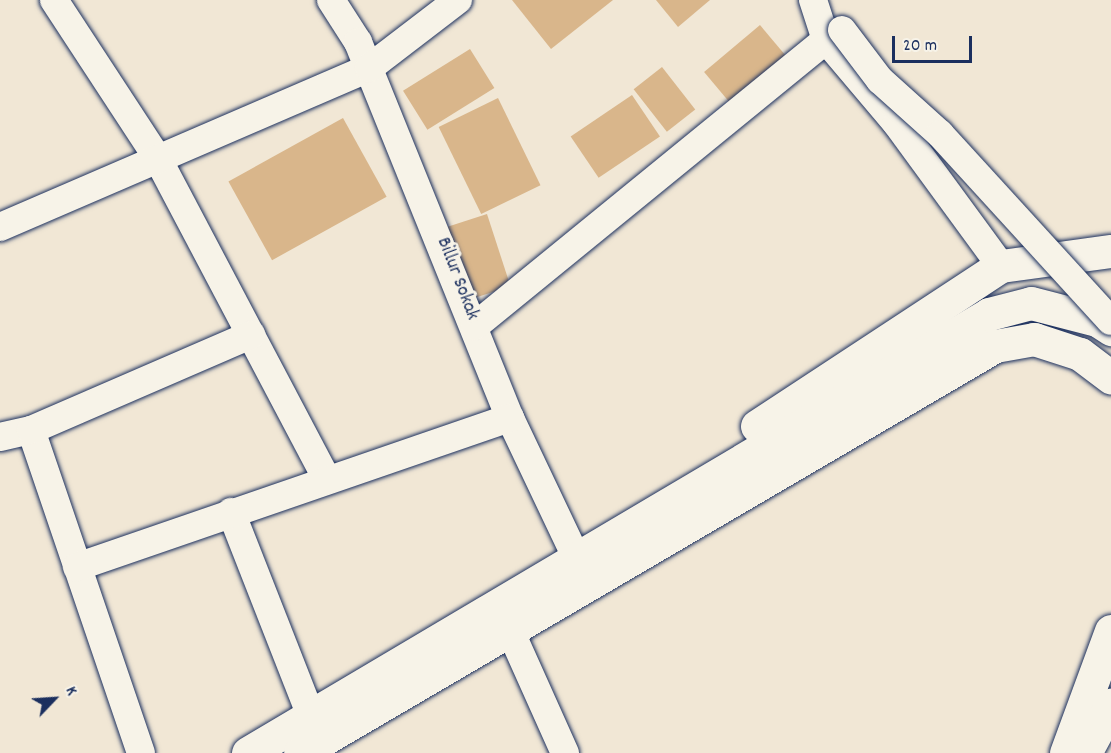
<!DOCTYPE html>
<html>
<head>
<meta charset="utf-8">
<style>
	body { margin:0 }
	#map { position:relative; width:1111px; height:753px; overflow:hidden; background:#f1e7d5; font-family:Dekko,sans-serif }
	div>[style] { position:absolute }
	.building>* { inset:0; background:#d9b68b; transform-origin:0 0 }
	.roads { filter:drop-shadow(0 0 2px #1b2f5e) drop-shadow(0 0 2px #1b2f5e) }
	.street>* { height:28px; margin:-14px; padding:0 14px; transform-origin:14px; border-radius:14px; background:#f7f3e8 }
	.secondary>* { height:33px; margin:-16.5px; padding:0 16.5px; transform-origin:16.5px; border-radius:16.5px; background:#f7f3e8 }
	.bridges { filter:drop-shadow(0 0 2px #1b2f5e) drop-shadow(0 0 2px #1b2f5e) }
	.street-bridge>* { height:28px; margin:-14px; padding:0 14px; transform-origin:14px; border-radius:14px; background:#f7f3e8 }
	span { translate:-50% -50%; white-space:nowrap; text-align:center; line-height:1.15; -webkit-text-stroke:6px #f7f3e8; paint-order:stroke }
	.street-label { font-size:20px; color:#1b2f5e }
	.north { position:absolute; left:24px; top:669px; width:60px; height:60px; -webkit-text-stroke:4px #f7f3e8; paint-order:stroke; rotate:65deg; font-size:16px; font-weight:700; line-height:24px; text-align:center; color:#1b2f5e }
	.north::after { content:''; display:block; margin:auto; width:21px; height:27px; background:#1b2f5e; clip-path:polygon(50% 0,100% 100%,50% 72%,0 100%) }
	.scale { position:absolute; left:892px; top:36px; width:80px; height:27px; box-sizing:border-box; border:3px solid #1b2f5e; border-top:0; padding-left:8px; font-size:18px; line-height:21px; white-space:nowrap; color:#1b2f5e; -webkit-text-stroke:4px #f7f3e8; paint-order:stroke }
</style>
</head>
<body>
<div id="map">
	<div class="building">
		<i style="clip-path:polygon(512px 0,613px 0,551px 49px)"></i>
		<i style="clip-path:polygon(656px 0,710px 0,678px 27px)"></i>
		<i style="left:760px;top:25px;width:47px;height:73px;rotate:50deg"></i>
		<i style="left:470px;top:49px;width:46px;height:79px;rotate:58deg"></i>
		<i style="left:662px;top:67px;width:54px;height:36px;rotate:52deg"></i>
		<i style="left:632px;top:95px;width:50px;height:74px;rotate:56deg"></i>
		<i style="left:498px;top:98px;width:97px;height:66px;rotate:64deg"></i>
		<i style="left:343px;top:118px;width:90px;height:131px;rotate:61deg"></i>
		<i style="left:487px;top:214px;width:76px;height:43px;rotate:72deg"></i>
	</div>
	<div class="roads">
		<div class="street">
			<i style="left:54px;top:0;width:190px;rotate:56.8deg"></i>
			<i style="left:158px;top:159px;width:361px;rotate:62.2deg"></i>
			<i style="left:331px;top:0;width:50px;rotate:57.3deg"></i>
			<i style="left:358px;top:42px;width:406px;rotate:68deg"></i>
			<i style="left:510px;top:418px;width:158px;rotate:64.6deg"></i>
			<i style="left:813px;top:0;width:42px;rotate:72deg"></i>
			<i style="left:826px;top:40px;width:110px;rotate:49.8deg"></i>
			<i style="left:897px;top:124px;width:176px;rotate:53.8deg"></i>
			<i style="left:0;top:227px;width:402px;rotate:-23.3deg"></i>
			<i style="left:369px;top:68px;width:112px;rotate:-37.4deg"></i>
			<i style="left:475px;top:326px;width:453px;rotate:-39.2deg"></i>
			<i style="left:31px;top:430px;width:341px;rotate:71.2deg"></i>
			<i style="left:0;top:437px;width:32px;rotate:-13deg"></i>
			<i style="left:31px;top:430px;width:240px;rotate:-23.4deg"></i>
			<i style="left:231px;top:512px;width:219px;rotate:68.6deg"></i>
			<i style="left:77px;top:567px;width:458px;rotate:-19deg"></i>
			<i style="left:509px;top:628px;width:137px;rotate:65.9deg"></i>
		</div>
		<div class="secondary">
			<i style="left:757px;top:426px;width:292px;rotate:-33.3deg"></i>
			<i style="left:1001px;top:266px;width:111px;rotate:-7.8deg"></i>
			<i style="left:248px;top:753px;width:861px;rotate:-30.64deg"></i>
			<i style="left:989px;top:314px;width:43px;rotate:-14.7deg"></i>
			<i style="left:1031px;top:303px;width:68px;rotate:14.4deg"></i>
			<i style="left:1097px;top:320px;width:17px;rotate:33deg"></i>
			<i style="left:300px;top:753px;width:805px;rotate:-30.35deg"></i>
			<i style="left:995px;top:346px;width:40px;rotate:-10deg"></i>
			<i style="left:1034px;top:339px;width:48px;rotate:18.1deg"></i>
			<i style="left:1080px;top:354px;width:39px;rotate:37deg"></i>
			<i style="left:1066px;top:753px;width:130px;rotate:-69.8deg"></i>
			<i style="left:1085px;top:753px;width:55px;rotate:-61.6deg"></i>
		</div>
	</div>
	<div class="bridges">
		<div class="street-bridge">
			<i style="left:842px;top:30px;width:63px;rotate:52.8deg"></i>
			<i style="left:880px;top:80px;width:81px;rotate:42deg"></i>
			<i style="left:940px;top:134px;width:253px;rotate:47.6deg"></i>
		</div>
	</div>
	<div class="street-label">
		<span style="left:457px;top:279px;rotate:69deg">Billur Sokak</span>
	</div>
	<div class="north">K</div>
	<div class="scale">20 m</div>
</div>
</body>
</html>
